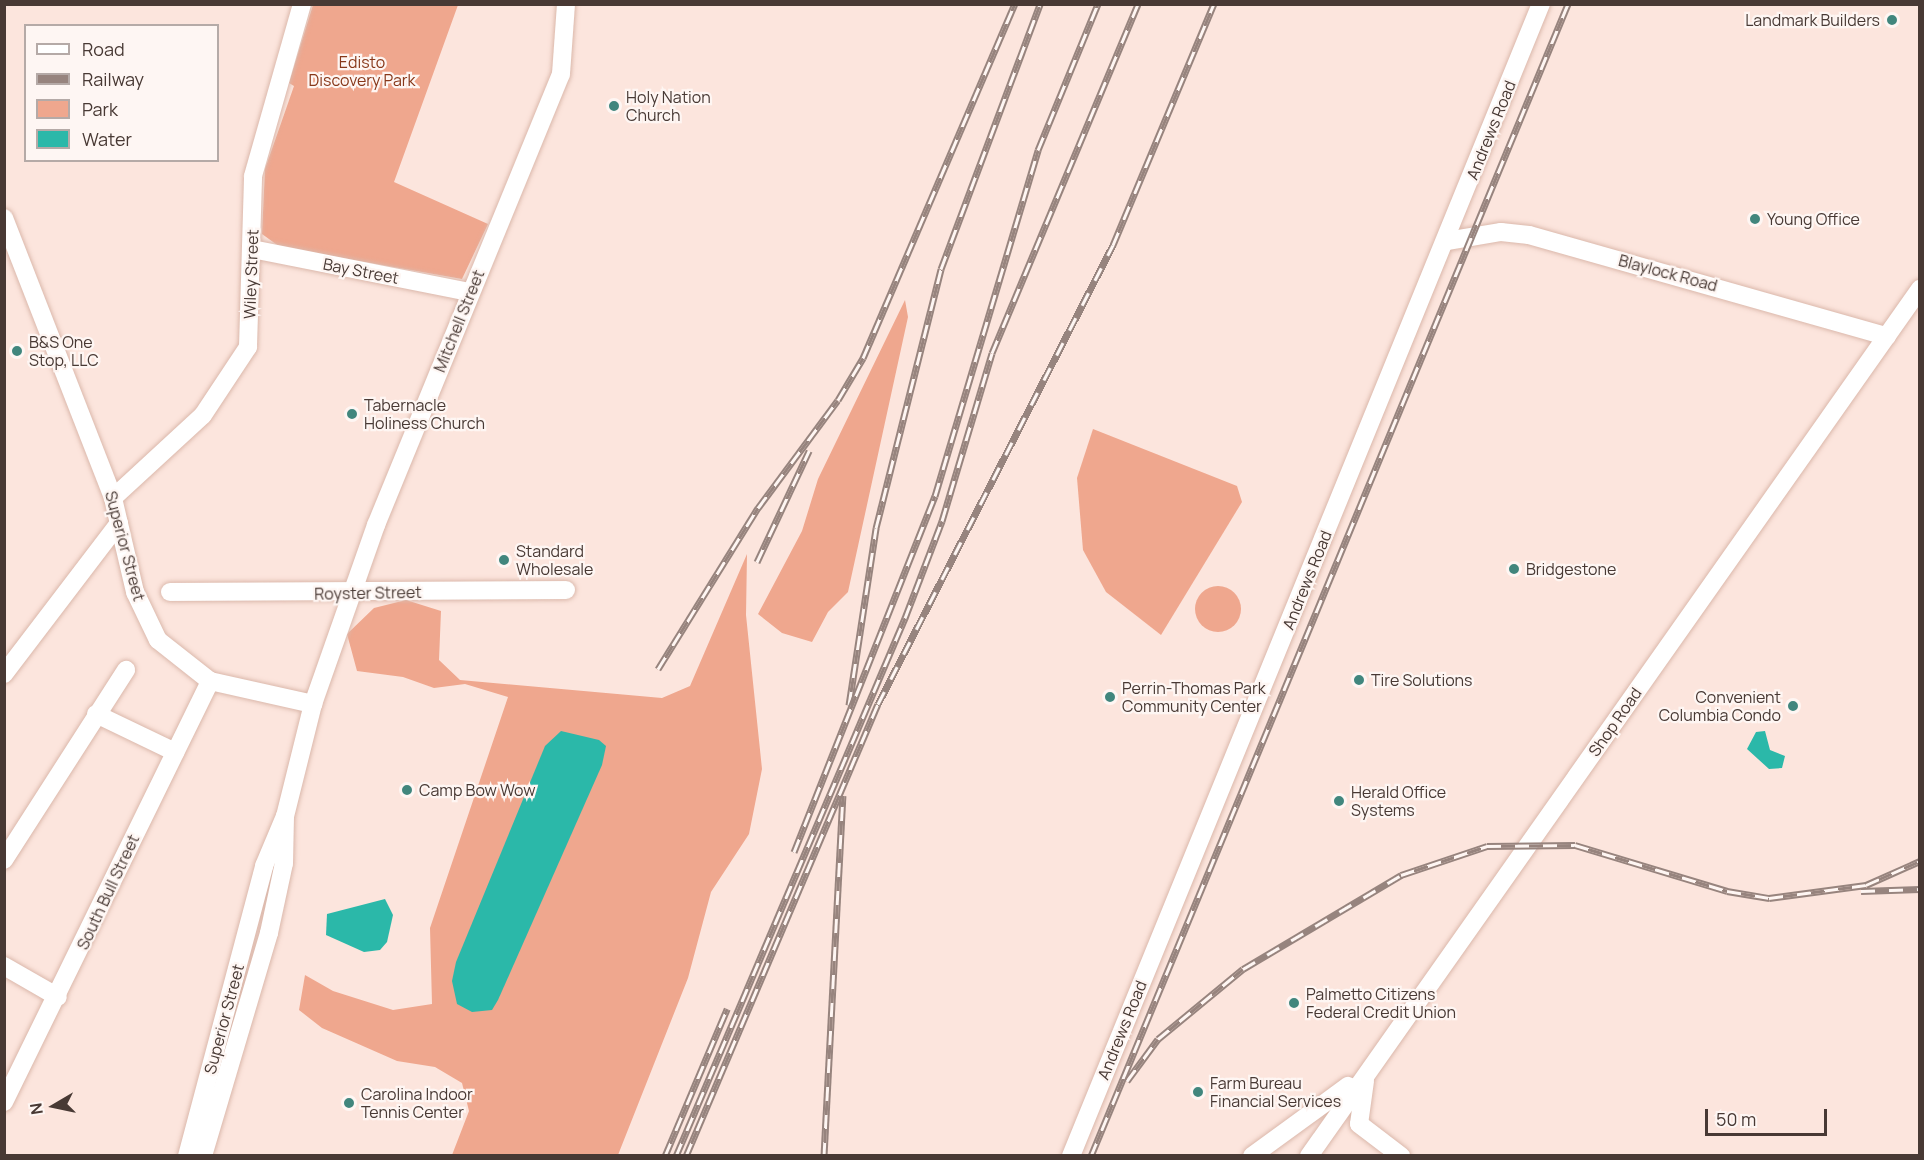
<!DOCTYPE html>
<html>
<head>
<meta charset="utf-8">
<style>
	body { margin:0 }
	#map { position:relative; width:1924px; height:1160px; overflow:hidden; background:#fce5dd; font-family:Manrope,sans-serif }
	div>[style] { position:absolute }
	.green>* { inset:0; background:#efa78e }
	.round { border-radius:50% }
	.water>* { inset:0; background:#2bb8a9 }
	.roads { filter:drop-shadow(0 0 2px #dbb8ab) drop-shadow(0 0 2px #dbb8ab) }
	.minor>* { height:18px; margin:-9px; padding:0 9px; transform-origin:9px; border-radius:9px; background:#fff }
	.rail>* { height:7px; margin-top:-3.5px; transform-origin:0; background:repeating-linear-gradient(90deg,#fef6f3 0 14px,#97847e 0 28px); box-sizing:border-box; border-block:2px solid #97847e }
	.dots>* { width:16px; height:16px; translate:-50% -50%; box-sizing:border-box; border:3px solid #fef6f3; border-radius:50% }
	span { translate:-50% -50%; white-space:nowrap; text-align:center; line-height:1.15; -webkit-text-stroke:4.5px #fef6f3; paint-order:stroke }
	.poi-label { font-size:16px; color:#483934 }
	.right { translate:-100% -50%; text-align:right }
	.left { translate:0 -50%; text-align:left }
	.park-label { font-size:16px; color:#88381a }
	.street-label { font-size:16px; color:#483934 }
	.frame { position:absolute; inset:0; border:6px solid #483934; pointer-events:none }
	.legend { position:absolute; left:24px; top:24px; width:195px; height:138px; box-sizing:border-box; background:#fef6f3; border:2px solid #b5aaa7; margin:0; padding:8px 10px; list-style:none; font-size:18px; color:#483934 }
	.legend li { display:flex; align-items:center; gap:12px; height:30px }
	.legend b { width:30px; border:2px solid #b5aaa7 }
	.north { position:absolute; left:24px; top:1076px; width:60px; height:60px; -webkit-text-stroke:4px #fef6f3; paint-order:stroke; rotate:261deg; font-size:16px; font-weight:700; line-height:24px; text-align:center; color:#483934 }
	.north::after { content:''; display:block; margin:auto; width:21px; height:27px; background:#483934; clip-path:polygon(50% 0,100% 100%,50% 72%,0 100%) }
	.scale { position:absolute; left:1705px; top:1109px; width:122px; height:27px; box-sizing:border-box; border:3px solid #483934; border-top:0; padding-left:8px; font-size:18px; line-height:21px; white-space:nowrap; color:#483934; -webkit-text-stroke:4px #fef6f3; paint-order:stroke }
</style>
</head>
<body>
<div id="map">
	<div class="green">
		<i style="clip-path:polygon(313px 5px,458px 5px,394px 182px,488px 224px,462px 279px,280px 247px,262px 234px,265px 169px,294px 86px,289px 83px)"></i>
		<i style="clip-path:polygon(905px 300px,908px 317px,848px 592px,828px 612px,812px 642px,782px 633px,758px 614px,802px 531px,818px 479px)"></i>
		<i style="clip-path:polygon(1093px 429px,1237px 486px,1242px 502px,1161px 635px,1106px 592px,1083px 550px,1077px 478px)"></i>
		<i style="clip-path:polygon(747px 554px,746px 615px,762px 769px,749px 834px,711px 892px,688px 978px,618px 1155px,452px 1155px,469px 1111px,462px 1083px,435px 1067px,397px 1061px,322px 1028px,299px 1010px,305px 975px,333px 991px,393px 1010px,432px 1004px,430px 928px,508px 697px,465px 684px,434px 688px,403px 677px,357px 671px,347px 634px,374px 608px,406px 600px,441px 611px,439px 660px,460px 680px,662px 698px,690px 686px)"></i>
		<i class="round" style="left:1195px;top:586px;width:46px;height:46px"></i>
	</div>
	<div class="water">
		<i style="clip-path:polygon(561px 731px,599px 740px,606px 746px,602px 765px,498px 1000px,492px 1010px,472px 1012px,457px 1004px,452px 981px,456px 962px,545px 746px)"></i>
		<i style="clip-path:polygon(1765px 731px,1770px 750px,1785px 756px,1782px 768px,1769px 769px,1747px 749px,1756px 732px)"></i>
		<i style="clip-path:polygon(385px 899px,393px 915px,387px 942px,380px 950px,364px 952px,326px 935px,327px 914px)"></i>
	</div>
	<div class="roads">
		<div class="minor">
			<i style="left:4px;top:218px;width:300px;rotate:68.7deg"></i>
			<i style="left:113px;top:498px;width:97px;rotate:76.8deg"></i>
			<i style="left:135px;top:592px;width:53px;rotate:64.4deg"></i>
			<i style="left:158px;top:640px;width:66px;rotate:38.3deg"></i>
			<i style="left:210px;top:681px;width:106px;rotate:12.6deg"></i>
			<i style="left:313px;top:704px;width:115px;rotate:104deg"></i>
			<i style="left:1447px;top:241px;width:55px;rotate:-9.5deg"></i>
			<i style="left:1501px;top:232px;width:28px;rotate:6deg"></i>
			<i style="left:1529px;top:235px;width:372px;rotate:15.8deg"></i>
			<i style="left:252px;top:249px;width:222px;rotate:11.2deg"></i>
			<i style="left:113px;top:498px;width:122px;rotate:-42.7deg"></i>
			<i style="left:203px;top:415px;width:82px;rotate:-56.5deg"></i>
			<i style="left:248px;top:347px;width:171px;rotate:-88.3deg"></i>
			<i style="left:253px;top:176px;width:179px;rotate:-74.1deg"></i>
			<i style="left:170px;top:592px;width:396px;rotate:-0.3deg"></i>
			<i style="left:4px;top:674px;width:190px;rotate:-52.7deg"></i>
			<i style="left:313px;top:704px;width:190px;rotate:-70.6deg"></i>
			<i style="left:376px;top:525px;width:487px;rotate:-67.7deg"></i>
			<i style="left:561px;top:74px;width:70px;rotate:-85.9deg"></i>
			<i style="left:96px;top:714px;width:88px;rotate:25.7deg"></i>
			<i style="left:4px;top:860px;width:226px;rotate:-57.3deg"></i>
			<i style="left:4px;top:966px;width:62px;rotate:29.9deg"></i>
			<i style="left:1365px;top:1081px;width:43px;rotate:97.9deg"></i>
			<i style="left:1359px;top:1124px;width:53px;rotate:37.3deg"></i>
			<i style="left:4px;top:1102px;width:469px;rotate:-63.9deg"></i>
			<i style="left:187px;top:1156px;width:300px;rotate:-75.1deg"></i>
			<i style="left:264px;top:866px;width:54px;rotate:-67.2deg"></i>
			<i style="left:285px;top:816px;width:47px;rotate:91.2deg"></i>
			<i style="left:284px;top:863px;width:72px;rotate:102.1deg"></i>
			<i style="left:269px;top:933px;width:233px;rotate:106.5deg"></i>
			<i style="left:1071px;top:1156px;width:1244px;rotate:-67.81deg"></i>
			<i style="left:1252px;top:1156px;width:119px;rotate:-36.1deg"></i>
			<i style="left:1309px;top:1156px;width:1061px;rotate:-54.83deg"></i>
		</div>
	</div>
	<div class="rail">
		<i style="left:757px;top:562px;width:123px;rotate:-64.9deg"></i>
		<i style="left:658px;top:669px;width:190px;rotate:-58.2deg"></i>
		<i style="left:758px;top:508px;width:134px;rotate:-53.5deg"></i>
		<i style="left:838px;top:400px;width:49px;rotate:-59.2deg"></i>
		<i style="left:863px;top:358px;width:385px;rotate:-66.8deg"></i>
		<i style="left:849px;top:705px;width:179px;rotate:-81.3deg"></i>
		<i style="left:876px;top:528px;width:267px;rotate:-75.9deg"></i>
		<i style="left:941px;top:269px;width:283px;rotate:-69.5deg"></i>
		<i style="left:794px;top:852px;width:383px;rotate:-68.4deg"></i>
		<i style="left:935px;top:496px;width:361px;rotate:-73.4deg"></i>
		<i style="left:1038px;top:150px;width:158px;rotate:-67.7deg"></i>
		<i style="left:1861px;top:891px;width:59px;rotate:-1.9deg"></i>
		<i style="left:1127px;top:1081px;width:52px;rotate:-53.6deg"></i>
		<i style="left:1158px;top:1039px;width:110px;rotate:-39.5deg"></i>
		<i style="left:1243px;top:969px;width:184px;rotate:-30.7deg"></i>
		<i style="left:1401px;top:875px;width:91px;rotate:-18.6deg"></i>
		<i style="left:1487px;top:846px;width:88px;rotate:-0.7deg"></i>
		<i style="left:1575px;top:845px;width:159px;rotate:16.8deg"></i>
		<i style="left:1727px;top:891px;width:43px;rotate:9.5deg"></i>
		<i style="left:1769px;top:898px;width:98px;rotate:-7.6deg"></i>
		<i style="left:1866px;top:885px;width:59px;rotate:-24deg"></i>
		<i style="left:665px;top:1156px;width:160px;rotate:-67.1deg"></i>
		<i style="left:676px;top:1156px;width:585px;rotate:-66.94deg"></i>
		<i style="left:905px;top:618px;width:104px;rotate:-69.1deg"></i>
		<i style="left:942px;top:521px;width:175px;rotate:-73.4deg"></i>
		<i style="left:992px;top:353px;width:378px;rotate:-67.3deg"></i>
		<i style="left:686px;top:1156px;width:491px;rotate:-67deg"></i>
		<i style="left:878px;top:704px;width:516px;rotate:-62.89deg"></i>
		<i style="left:1113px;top:245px;width:261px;rotate:-67.3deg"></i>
		<i style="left:824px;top:1156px;width:361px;rotate:-87deg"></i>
		<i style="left:1091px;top:1156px;width:1247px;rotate:-67.51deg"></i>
	</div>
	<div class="dots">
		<i style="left:1892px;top:20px;background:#41867d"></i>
		<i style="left:614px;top:106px;background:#41867d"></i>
		<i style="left:1755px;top:219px;background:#41867d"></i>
		<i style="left:17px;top:351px;background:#41867d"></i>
		<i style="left:352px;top:414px;background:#41867d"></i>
		<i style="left:504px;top:560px;background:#41867d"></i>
		<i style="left:1514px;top:569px;background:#41867d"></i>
		<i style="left:1359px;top:680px;background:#41867d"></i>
		<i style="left:1110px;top:697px;background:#41867d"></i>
		<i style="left:1793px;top:706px;background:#41867d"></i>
		<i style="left:407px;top:790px;background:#41867d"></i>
		<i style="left:1339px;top:801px;background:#41867d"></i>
		<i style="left:1294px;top:1003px;background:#41867d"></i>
		<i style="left:1198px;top:1092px;background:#41867d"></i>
		<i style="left:349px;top:1103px;background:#41867d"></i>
	</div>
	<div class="poi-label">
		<span class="right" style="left:1880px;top:20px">Landmark Builders</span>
		<span class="left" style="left:626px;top:106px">Holy Nation<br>Church</span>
		<span class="left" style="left:1767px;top:219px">Young Office</span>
		<span class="left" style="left:29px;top:351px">B&amp;S One<br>Stop, LLC</span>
		<span class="left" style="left:364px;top:414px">Tabernacle<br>Holiness Church</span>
		<span class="left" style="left:516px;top:560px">Standard<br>Wholesale</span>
		<span class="left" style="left:1526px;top:569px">Bridgestone</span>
		<span class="left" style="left:1371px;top:680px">Tire Solutions</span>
		<span class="left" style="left:1122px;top:697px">Perrin-Thomas Park<br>Community Center</span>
		<span class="right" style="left:1781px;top:706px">Convenient<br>Columbia Condo</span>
		<span class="left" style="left:419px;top:790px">Camp Bow Wow</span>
		<span class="left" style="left:1351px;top:801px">Herald Office<br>Systems</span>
		<span class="left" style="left:1306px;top:1003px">Palmetto Citizens<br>Federal Credit Union</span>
		<span class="left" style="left:1210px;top:1092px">Farm Bureau<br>Financial Services</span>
		<span class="left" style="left:361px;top:1103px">Carolina Indoor<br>Tennis Center</span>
	</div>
	<div class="park-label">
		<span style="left:362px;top:71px">Edisto<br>Discovery Park</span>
	</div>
	<div class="street-label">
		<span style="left:1491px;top:130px;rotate:-68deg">Andrews Road</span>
		<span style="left:361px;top:271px;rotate:11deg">Bay Street</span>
		<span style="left:1668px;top:273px;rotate:15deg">Blaylock Road</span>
		<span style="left:251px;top:274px;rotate:-88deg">Wiley Street</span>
		<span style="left:459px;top:321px;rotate:-68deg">Mitchell Street</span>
		<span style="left:125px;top:546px;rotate:75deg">Superior Street</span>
		<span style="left:1307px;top:580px;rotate:-68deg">Andrews Road</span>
		<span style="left:368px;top:593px;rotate:-1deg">Royster Street</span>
		<span style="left:1615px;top:722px;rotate:-55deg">Shop Road</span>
		<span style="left:108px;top:892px;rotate:-65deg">South Bull Street</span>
		<span style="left:224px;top:1019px;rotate:-75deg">Superior Street</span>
		<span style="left:1122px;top:1030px;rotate:-68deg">Andrews Road</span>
	</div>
	<div class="frame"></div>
	<ul class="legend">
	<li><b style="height:8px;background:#fff"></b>Road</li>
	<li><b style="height:8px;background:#97847e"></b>Railway</li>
	<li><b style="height:16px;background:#efa78e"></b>Park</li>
	<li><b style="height:16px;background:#2bb8a9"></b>Water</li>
	</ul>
	<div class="north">N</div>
	<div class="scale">50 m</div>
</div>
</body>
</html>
